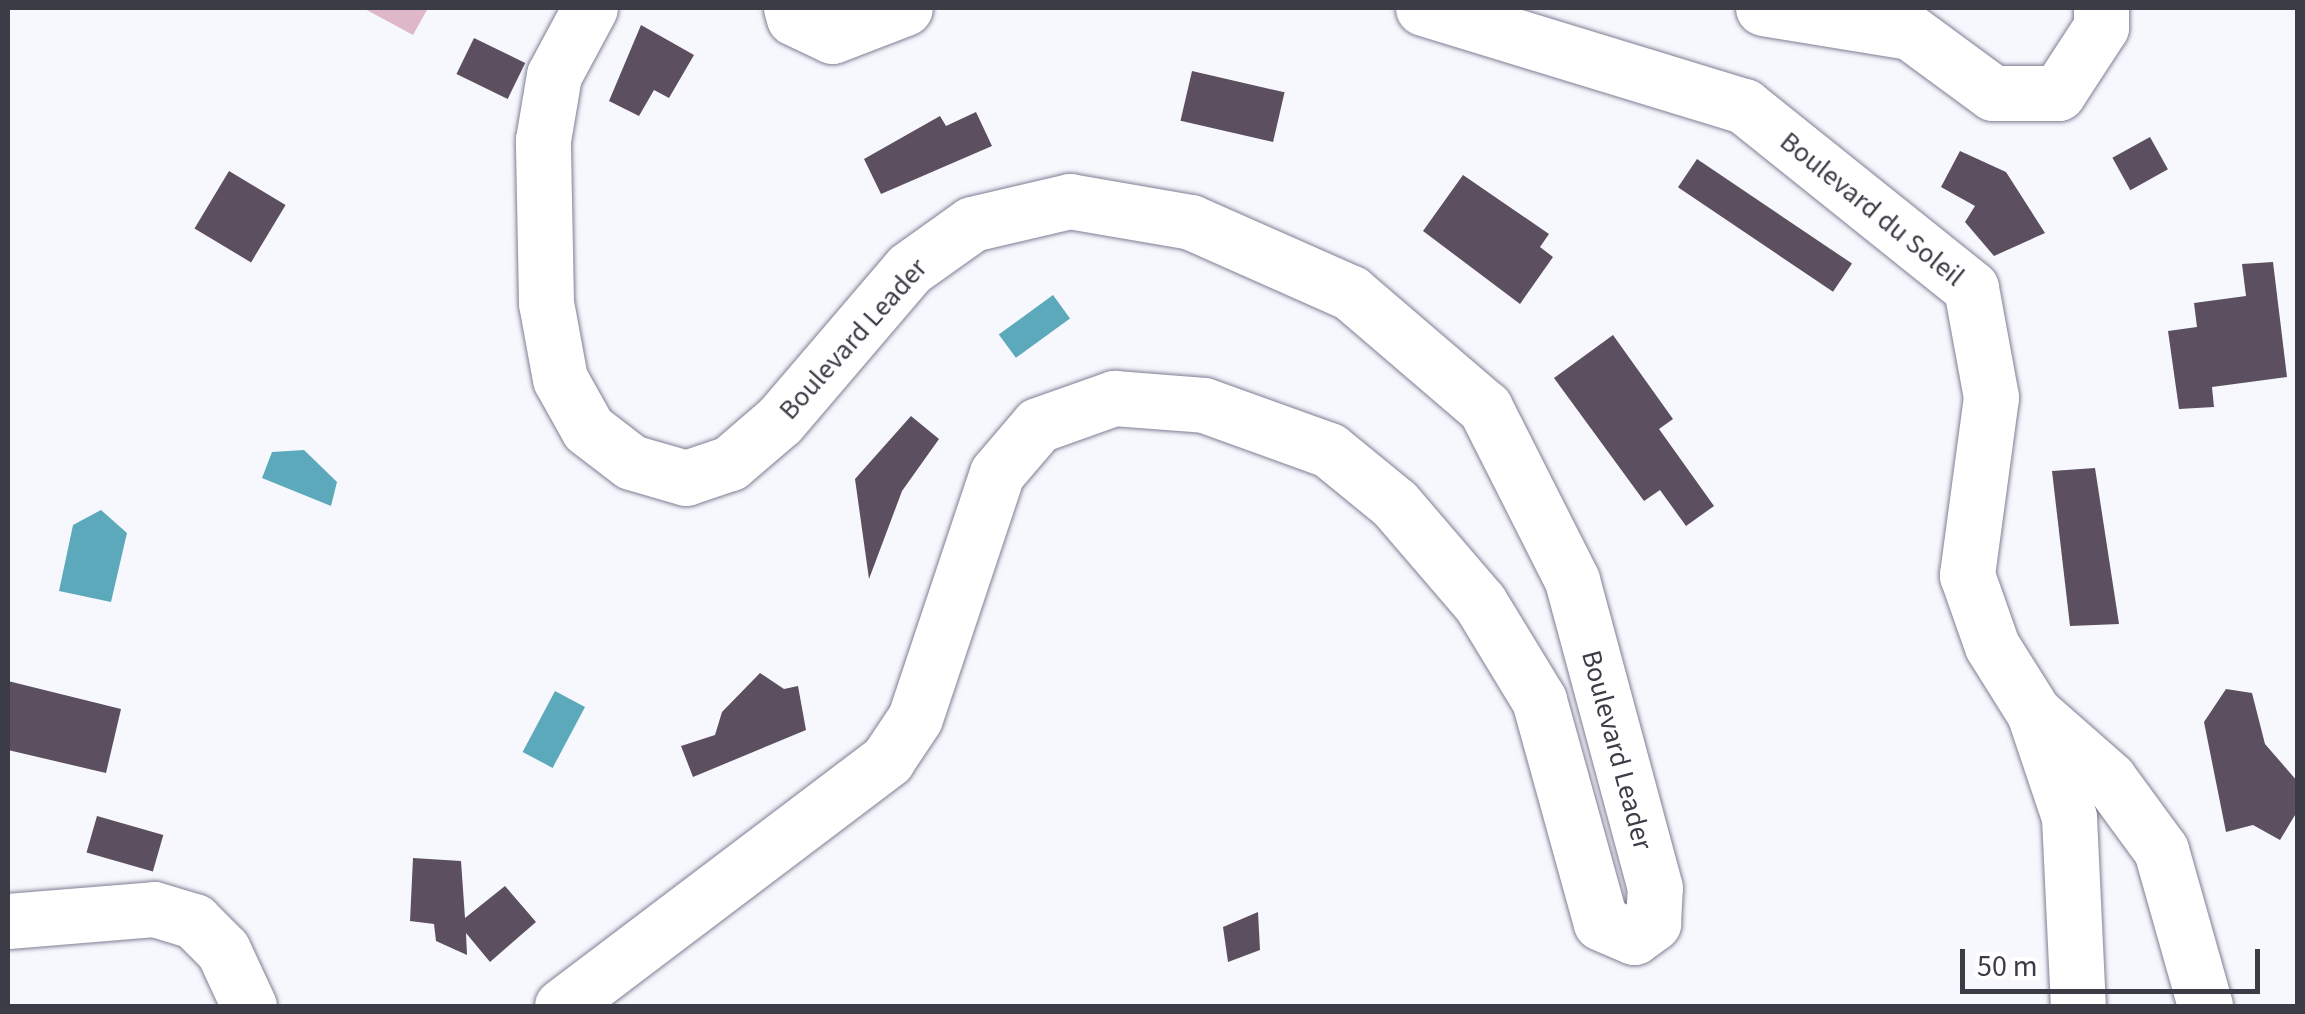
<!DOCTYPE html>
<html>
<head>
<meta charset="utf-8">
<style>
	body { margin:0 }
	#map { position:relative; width:2305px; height:1014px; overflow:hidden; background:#f7f8fd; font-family:"Source Sans 3",sans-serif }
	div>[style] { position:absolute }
	.green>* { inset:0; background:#deb7c9 }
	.water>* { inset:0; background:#5da9bc; transform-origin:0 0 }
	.building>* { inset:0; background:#5b4f60; transform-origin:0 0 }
	.roads { filter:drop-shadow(0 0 2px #7e7f94) drop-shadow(0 0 2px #7e7f94) }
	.minor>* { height:55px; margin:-27.5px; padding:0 27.5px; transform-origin:27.5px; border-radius:27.5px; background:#fff }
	span { translate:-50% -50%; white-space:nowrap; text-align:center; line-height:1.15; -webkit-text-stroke:10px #fff; paint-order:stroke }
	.street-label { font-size:28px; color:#3b3c45 }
	.frame { position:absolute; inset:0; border:10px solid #3b3c45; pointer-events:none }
	.scale { position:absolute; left:1960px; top:949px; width:300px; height:45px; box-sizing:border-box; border:5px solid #3b3c45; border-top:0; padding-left:12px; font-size:30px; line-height:35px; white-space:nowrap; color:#3b3c45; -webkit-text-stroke:8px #fff; paint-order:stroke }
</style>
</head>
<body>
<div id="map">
	<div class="green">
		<i style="clip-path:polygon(363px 8px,428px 8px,413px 35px)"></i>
	</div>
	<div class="water">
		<i style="left:1053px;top:295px;width:29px;height:67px;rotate:54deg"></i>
		<i style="clip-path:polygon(304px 450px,337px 482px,331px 506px,262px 478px,272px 452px)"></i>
		<i style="clip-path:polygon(101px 510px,127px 533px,111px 602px,59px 591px,73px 525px)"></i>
		<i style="left:555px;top:691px;width:34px;height:69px;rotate:28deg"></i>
	</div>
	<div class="building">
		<i style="clip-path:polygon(641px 25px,694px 55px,669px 98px,654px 90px,639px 116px,609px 101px)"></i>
		<i style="left:474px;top:38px;width:57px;height:40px;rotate:26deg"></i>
		<i style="left:1192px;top:71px;width:95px;height:51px;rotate:13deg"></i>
		<i style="clip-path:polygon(976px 112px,992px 146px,881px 194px,864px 159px,940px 116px,946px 126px)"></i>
		<i style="left:2150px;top:137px;width:37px;height:43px;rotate:61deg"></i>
		<i style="clip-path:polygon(1960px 151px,2006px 172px,2045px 233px,1994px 256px,1965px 222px,1975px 206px,1941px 187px)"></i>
		<i style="left:1697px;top:159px;width:187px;height:34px;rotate:34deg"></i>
		<i style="left:229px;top:171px;width:66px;height:67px;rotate:31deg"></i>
		<i style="clip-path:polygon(1463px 175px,1549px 234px,1540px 247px,1553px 257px,1520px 304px,1423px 231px)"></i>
		<i style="clip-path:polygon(2273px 262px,2287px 377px,2212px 387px,2214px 407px,2179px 409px,2168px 331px,2197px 327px,2194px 303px,2246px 296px,2242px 264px)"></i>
		<i style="clip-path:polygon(1613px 335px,1673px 419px,1659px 429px,1714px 506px,1686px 526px,1660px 490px,1644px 501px,1554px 378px)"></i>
		<i style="clip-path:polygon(911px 416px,939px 439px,902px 491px,869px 579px,855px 479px)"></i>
		<i style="clip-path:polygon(2095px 468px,2119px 624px,2070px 626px,2052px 471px)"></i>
		<i style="clip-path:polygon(760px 673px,784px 689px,798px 686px,806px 730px,693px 777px,681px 746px,715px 735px,722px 712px)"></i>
		<i style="clip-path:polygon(8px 681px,121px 709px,106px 773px,8px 750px)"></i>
		<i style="clip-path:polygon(2226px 689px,2252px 693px,2265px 744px,2298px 782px,2298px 810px,2280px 840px,2253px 825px,2226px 832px,2204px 722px)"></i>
		<i style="left:97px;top:816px;width:69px;height:38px;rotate:16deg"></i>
		<i style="clip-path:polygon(413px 858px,461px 861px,465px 918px,505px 886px,536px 922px,490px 962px,466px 933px,467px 955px,436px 941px,434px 924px,410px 921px)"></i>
		<i style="clip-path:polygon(1258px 912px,1260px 950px,1228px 962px,1223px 927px)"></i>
	</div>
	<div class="roads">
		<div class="minor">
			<i style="left:791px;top:8px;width:10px;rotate:73deg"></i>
			<i style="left:794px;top:18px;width:42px;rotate:25.3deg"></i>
			<i style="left:832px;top:36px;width:78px;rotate:-21deg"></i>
			<i style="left:1423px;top:8px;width:336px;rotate:17deg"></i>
			<i style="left:1744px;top:106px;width:291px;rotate:38.7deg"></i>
			<i style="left:1971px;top:288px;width:111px;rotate:79.6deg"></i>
			<i style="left:1991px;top:397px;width:180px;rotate:97.7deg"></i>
			<i style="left:1967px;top:575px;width:75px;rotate:70.6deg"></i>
			<i style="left:1992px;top:646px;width:79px;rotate:57.9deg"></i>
			<i style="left:2034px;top:713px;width:100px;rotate:41.3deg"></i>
			<i style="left:2109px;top:779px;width:88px;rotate:53.8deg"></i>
			<i style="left:2161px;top:850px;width:162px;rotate:74.2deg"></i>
			<i style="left:1763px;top:8px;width:149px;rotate:9.3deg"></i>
			<i style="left:1910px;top:32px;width:103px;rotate:36.3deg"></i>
			<i style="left:1993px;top:93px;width:65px"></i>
			<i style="left:2058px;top:93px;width:79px;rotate:-56.9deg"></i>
			<i style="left:2101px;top:27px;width:19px;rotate:-90deg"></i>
			<i style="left:2035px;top:716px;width:107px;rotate:71.4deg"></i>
			<i style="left:2069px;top:817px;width:189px;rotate:87.3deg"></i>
			<i style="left:8px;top:921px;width:146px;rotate:-4.7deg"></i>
			<i style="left:154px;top:909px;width:42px;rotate:16.7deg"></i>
			<i style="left:194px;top:921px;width:41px;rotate:45deg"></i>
			<i style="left:223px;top:950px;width:62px;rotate:65.1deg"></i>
			<i style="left:562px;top:1006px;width:408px;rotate:-37.1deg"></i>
			<i style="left:887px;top:760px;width:50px;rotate:-56.3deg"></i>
			<i style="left:915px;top:718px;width:258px;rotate:-71.5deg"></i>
			<i style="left:997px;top:473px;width:63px;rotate:-49.5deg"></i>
			<i style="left:1038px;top:425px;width:81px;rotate:-19.6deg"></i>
			<i style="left:1114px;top:398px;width:90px;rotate:4.4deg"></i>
			<i style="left:1204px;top:405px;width:133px;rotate:19.8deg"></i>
			<i style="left:1329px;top:450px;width:85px;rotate:39.3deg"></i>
			<i style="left:1395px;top:504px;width:130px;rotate:49.4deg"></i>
			<i style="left:1480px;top:603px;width:114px;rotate:58.7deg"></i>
			<i style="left:1539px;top:700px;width:231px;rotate:74.5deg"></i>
			<i style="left:1601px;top:923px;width:36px;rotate:23deg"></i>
			<i style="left:1634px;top:937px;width:24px;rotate:-36deg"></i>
			<i style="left:1653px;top:923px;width:35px;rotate:-87deg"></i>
			<i style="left:1655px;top:888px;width:319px;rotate:-105.1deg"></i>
			<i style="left:1572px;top:580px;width:193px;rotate:-116.8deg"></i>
			<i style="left:1485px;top:408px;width:177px;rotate:-139.4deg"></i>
			<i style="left:1351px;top:293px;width:175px;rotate:-156.1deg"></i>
			<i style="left:1191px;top:222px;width:123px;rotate:-170.2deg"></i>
			<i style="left:1070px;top:201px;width:101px;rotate:166.8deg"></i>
			<i style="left:972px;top:224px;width:77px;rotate:144.5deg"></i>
			<i style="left:909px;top:269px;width:200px;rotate:130.5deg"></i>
			<i style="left:779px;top:421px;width:65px;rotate:139.4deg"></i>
			<i style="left:730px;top:463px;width:46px;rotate:161.2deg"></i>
			<i style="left:686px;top:478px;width:57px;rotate:-163.8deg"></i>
			<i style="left:631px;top:462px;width:54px;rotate:-142.5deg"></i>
			<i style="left:588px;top:429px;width:57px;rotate:-119.2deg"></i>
			<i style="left:560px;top:379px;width:77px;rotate:-100.4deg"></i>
			<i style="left:546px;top:303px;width:163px;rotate:-91.1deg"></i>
			<i style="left:543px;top:140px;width:66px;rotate:-80.4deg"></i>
			<i style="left:554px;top:75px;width:76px;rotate:-61.8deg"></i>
		</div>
	</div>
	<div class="street-label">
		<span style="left:1872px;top:209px;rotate:39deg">Boulevard du Soleil</span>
		<span style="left:853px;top:339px;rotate:-48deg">Boulevard Leader</span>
		<span style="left:1617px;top:750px;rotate:75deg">Boulevard Leader</span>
	</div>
	<div class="frame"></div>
	<div class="scale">50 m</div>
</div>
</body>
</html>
